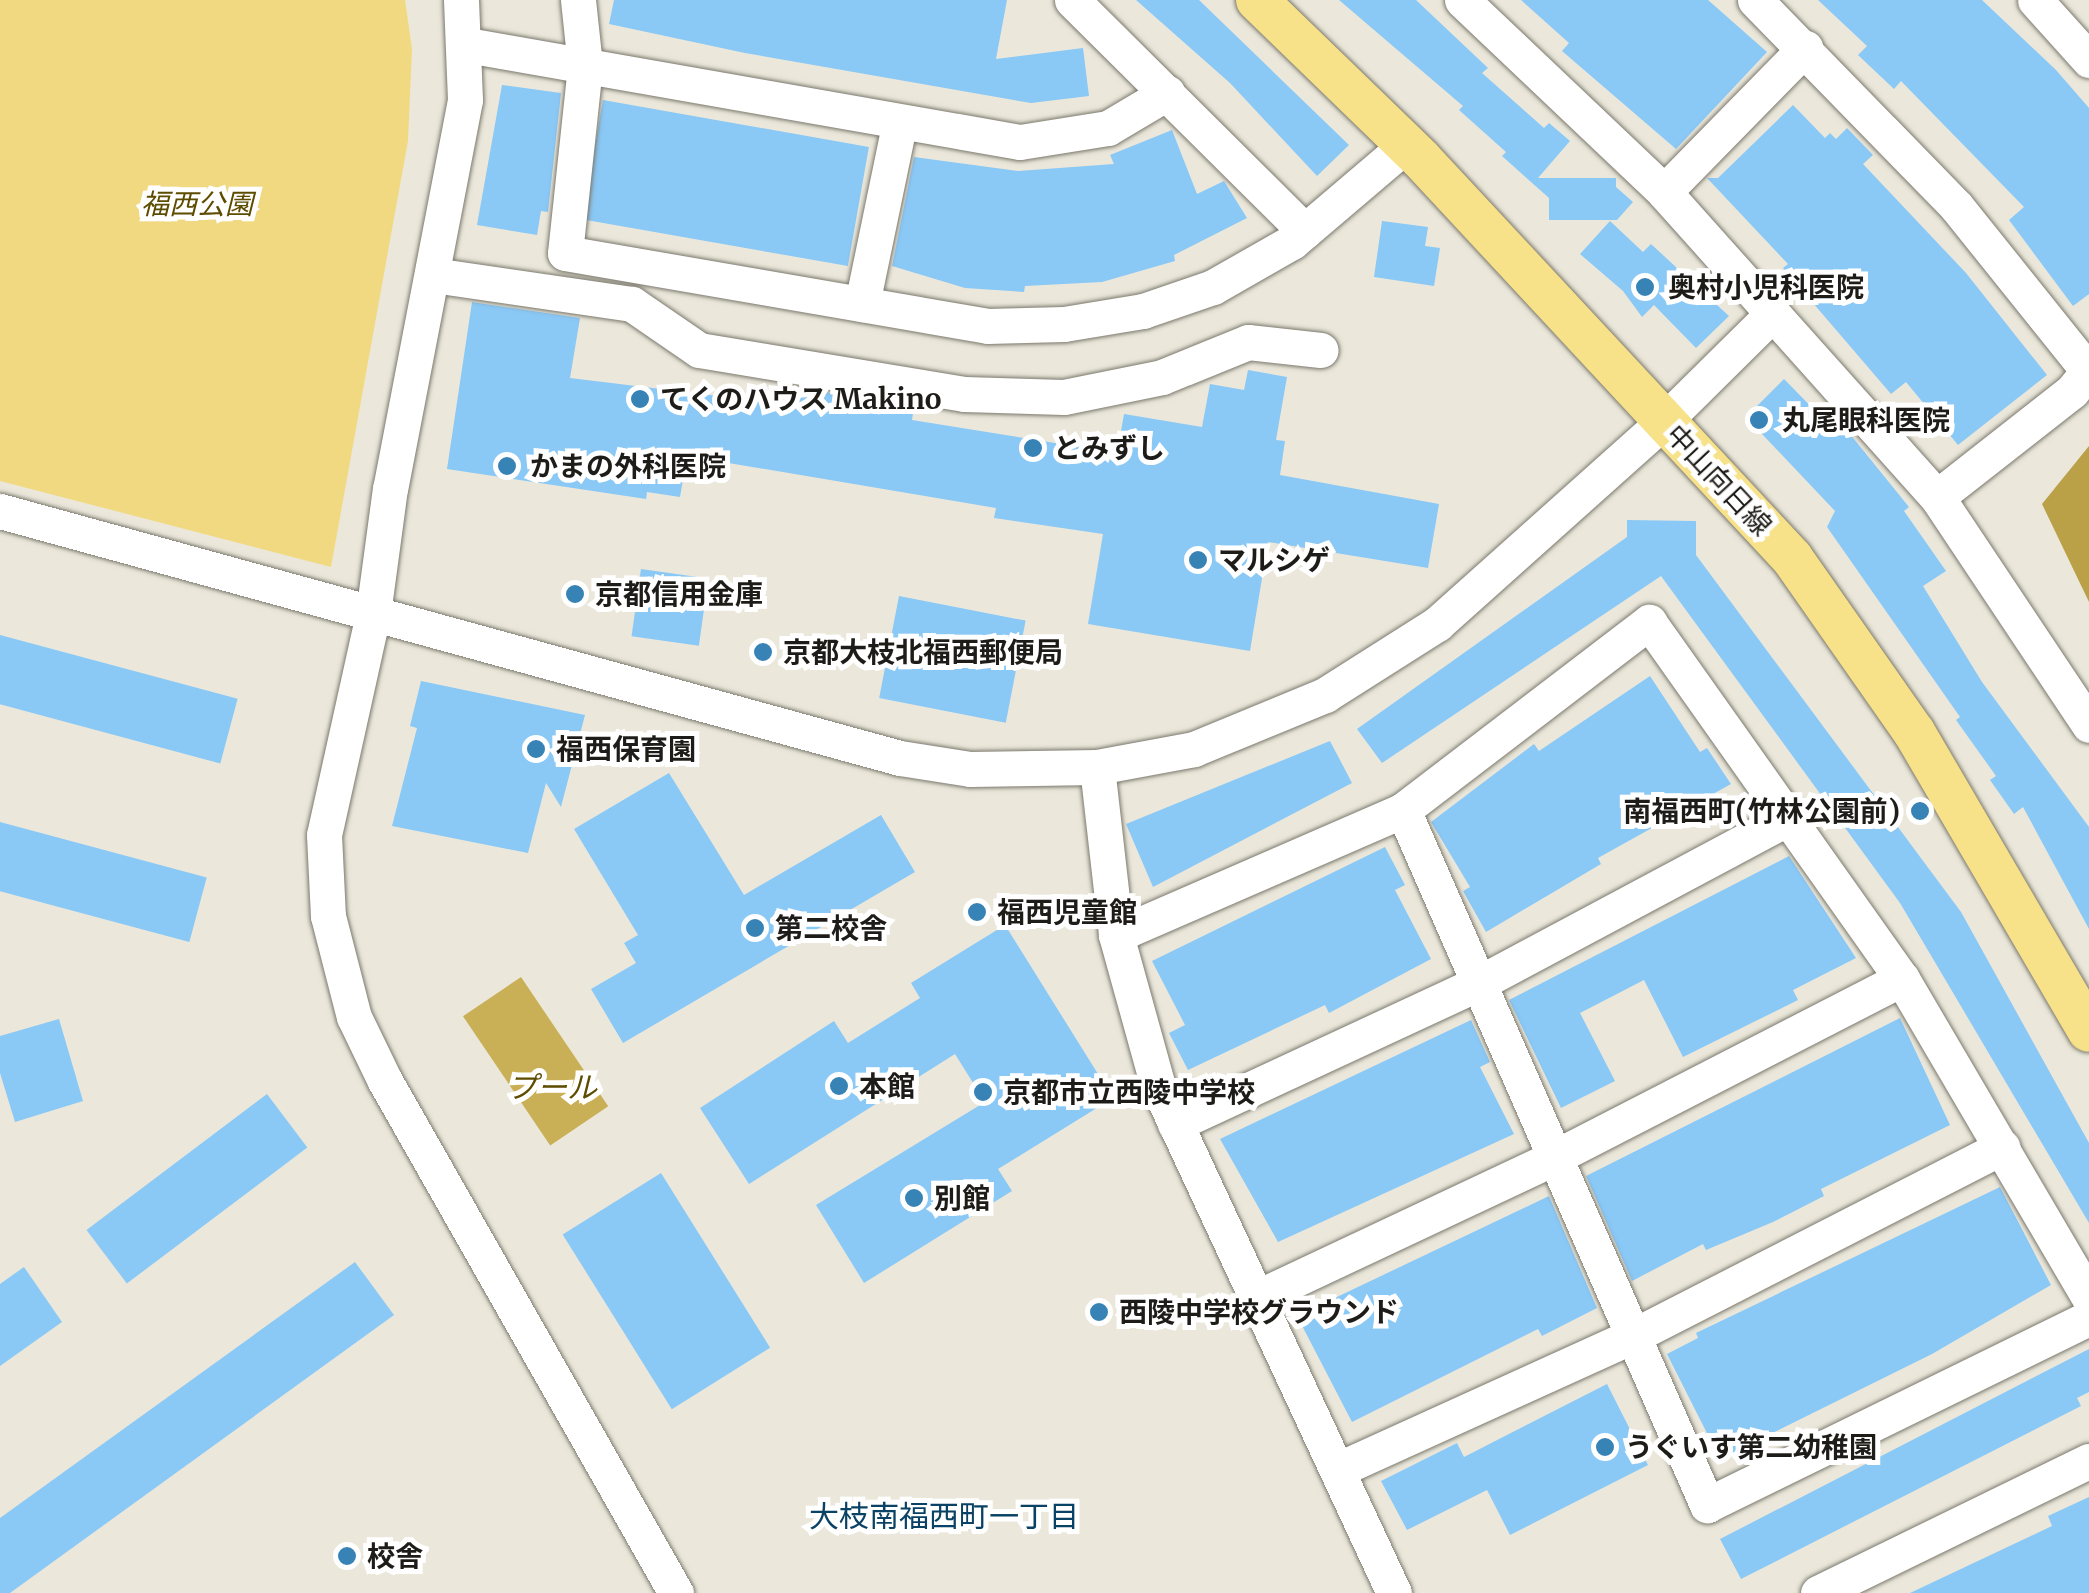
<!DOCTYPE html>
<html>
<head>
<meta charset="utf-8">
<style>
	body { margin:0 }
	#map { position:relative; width:2089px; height:1593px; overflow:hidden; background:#ebe8db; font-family:Merriweather,"Noto Sans JP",serif }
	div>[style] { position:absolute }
	.green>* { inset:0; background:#f1d982 }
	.forest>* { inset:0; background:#baa147 }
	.water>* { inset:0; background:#c9b056; transform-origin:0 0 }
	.building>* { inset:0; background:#8ac8f6; transform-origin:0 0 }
	.roads { filter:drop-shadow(0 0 2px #7b786d) drop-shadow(0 0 2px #7b786d) }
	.minor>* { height:35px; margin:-17.5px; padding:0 17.5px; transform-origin:17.5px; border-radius:17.5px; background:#fff }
	.major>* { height:42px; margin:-21px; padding:0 21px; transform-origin:21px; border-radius:21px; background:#f7e189 }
	.dots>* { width:28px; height:28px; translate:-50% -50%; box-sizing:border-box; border:5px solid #fff; border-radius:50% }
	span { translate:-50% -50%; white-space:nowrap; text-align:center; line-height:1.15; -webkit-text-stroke:10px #fff; paint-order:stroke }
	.park-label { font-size:28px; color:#5e4d01; font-style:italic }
	.poi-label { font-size:28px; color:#1d1c18; font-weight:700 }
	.left { translate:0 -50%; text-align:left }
	.right { translate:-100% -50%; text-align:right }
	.street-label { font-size:28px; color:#1d1c18 }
	.water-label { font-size:30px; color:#5d4c00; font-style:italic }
	.neighbourhood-label { font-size:30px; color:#094264 }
</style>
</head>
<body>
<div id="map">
	<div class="green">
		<i style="clip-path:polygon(0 0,405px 0,412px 49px,408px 141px,331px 567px,0 481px)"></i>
	</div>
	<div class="forest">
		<i style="clip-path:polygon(2089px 446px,2089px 602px,2042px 504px)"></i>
	</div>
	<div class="water">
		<i style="left:521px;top:977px;width:156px;height:70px;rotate:56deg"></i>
	</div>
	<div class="building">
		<i style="clip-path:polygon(614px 0,1007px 0,996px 59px,1083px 48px,1089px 96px,1031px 103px,745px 53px,609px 24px)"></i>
		<i style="clip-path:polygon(1136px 0,1199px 0,1349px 145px,1317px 176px,1230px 83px)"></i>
		<i style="clip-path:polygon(1339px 0,1416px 0,1488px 68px,1482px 73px,1544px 128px,1549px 123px,1570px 141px,1538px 178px,1616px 178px,1616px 187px,1633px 202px,1617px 220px,1549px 220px,1549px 198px,1502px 156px,1506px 152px,1459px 110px,1463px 106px)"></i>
		<i style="clip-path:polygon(1521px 0,1708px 0,1767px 52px,1676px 149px,1562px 51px,1569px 43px)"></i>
		<i style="clip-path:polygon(1818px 0,1982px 0,2056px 70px,2089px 108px,2089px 294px,2073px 306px,2009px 220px,2024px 207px,1901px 81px,1894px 89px,1858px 55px,1867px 46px)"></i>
		<i style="clip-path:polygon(502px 85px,561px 93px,548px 212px,541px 211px,537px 235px,477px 225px)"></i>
		<i style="left:603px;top:100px;width:270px;height:121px;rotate:10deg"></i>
		<i style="clip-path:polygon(1793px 105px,1825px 138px,1830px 133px,1836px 139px,1847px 128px,1873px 155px,1863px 164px,1966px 273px,2047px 375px,1958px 445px,1906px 382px,1891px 394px,1783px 268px,1788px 264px,1707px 178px,1718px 178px)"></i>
		<i style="clip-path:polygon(1172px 130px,1197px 194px,1224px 181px,1247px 218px,1174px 255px,1175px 261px,1102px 282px,1025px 286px,1024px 292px,965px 288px,892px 266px,914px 157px,1018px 171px,1114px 164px,1110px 155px)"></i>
		<i style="clip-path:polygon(1382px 221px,1428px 227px,1425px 246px,1440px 248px,1434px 286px,1374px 277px)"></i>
		<i style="clip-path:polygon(1610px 221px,1643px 252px,1651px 244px,1729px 316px,1696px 348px,1654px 305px,1642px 317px,1623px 291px,1580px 254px)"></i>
		<i style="clip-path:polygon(472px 302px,580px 318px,570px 378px,785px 404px,788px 386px,914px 407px,912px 420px,1117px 453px,1124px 414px,1202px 427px,1210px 384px,1244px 390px,1248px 370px,1287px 377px,1276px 440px,1285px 441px,1280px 475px,1439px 504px,1428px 568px,1268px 542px,1250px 651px,1088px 624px,1103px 534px,994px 518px,996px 508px,687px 456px,680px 497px,647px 492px,646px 499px,447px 469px)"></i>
		<i style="clip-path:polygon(1784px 379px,1833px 429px,1841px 423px,1909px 507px,1904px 511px,1946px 571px,1923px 586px,1982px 682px,2089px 827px,2089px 929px,2023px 807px,2014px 814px,1990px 780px,1996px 776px,1956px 720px,1960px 717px,1827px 527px,1835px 511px,1746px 417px)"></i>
		<i style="clip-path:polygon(1627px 520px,1696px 521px,1696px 555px,1961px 912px,2089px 1143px,2089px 1223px,1900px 903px,1661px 576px,1382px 763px,1357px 729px,1627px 537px)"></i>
		<i style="left:641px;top:569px;width:68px;height:68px;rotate:8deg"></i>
		<i style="left:899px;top:596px;width:129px;height:104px;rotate:11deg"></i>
		<i style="left:0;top:635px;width:246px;height:67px;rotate:15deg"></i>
		<i style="clip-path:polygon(1650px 676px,1700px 752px,1707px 748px,1731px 784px,1598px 858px,1601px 864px,1486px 932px,1463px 891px,1470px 887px,1431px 822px,1534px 744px,1539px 751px)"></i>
		<i style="clip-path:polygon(421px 681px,585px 715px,561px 807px,546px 783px,528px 853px,392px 826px,417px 728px,410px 726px)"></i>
		<i style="clip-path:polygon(1330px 741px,1352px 783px,1153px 887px,1126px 824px)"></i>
		<i style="clip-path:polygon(669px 773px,744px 895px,881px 815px,915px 872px,623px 1043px,591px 989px,636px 963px,624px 943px,638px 935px,574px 829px)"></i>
		<i style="left:0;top:822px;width:214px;height:67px;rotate:15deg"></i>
		<i style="clip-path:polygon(1385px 847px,1405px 885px,1395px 890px,1431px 959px,1329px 1013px,1325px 1005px,1188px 1070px,1169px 1033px,1185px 1025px,1152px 961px)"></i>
		<i style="clip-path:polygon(1789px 856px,1856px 958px,1793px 990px,1798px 1000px,1683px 1057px,1644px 980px,1580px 1013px,1615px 1081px,1561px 1108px,1509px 1000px)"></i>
		<i style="clip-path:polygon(1005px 925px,1113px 1098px,998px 1169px,1012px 1191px,864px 1283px,816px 1205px,985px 1102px,955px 1054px,749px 1184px,700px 1108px,834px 1021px,848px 1043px,920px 998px,911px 983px)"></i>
		<i style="clip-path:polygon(1900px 1018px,1950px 1125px,1821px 1189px,1824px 1196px,1773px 1222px,1706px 1250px,1703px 1244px,1632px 1281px,1586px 1176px)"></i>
		<i style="clip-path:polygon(59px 1019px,83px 1101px,15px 1122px,0 1073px,0 1036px)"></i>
		<i style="clip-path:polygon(1471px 1020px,1490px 1062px,1480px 1067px,1514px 1134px,1278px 1242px,1220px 1139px)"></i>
		<i style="left:267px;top:1094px;width:67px;height:226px;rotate:53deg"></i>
		<i style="left:661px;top:1173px;width:206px;height:116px;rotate:58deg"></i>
		<i style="clip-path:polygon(2000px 1187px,2051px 1285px,1932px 1354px,1720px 1459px,1667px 1354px,1698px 1338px,1696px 1333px)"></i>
		<i style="clip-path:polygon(1549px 1196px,1597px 1308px,1542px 1336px,1538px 1329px,1352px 1422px,1297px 1316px)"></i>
		<i style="clip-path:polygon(355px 1262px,394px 1315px,10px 1593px,0 1593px,0 1518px)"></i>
		<i style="clip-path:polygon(24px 1267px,62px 1322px,0 1366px,0 1284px)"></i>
		<i style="clip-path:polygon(2089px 1349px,2089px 1392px,2077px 1398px,2081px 1406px,1741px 1579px,1720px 1539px)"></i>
		<i style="clip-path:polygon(1607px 1384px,1648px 1465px,1510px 1535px,1487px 1490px,1407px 1530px,1381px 1481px,1457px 1443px,1464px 1457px)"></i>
		<i style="clip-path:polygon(2089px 1497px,2089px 1593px,1910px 1593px,2052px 1526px,2048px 1516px)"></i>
	</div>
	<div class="roads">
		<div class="minor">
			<i style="left:461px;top:0;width:100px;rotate:87.7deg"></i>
			<i style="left:465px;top:100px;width:395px;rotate:100.9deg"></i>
			<i style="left:390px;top:488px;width:127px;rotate:97.7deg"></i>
			<i style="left:373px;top:614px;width:226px;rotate:102.5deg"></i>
			<i style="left:324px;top:835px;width:81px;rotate:87.2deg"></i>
			<i style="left:328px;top:916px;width:104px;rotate:75.6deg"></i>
			<i style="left:354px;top:1017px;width:71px;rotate:64.2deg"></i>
			<i style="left:385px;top:1081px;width:589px;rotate:60.39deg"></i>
			<i style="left:578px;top:0;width:66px;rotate:83.9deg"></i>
			<i style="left:585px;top:66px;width:188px;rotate:96.1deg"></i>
			<i style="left:565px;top:253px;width:428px;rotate:9.8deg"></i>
			<i style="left:987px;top:326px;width:77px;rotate:-1.5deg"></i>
			<i style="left:1064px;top:324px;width:80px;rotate:-9.3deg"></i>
			<i style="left:1143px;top:311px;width:74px;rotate:-18.9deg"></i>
			<i style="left:1213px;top:287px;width:91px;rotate:-29.7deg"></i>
			<i style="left:1292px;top:242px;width:150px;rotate:-40.4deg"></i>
			<i style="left:1072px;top:0;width:328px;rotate:44.8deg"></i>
			<i style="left:1462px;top:0;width:279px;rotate:43.5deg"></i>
			<i style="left:1664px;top:192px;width:409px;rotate:48.2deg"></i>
			<i style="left:1937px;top:497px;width:274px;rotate:56.3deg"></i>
			<i style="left:1755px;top:0;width:288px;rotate:45.7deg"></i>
			<i style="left:1956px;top:206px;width:211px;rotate:51.3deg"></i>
			<i style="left:2035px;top:0;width:81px;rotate:48deg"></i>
			<i style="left:467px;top:45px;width:561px;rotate:9.95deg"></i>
			<i style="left:1020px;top:142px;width:89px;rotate:-9deg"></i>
			<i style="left:1108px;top:128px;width:69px;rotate:-30.7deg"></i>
			<i style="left:1664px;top:192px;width:202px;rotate:-45.6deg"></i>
			<i style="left:433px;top:275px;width:201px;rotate:8.3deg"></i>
			<i style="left:632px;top:304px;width:81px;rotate:34.5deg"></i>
			<i style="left:699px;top:350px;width:269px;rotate:9.4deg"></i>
			<i style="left:964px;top:394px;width:100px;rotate:1.7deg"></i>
			<i style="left:1064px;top:397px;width:100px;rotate:-11.5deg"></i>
			<i style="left:1162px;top:377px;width:93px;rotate:-22.1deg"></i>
			<i style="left:1248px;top:342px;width:73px;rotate:6.3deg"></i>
			<i style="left:862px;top:304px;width:182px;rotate:-78.3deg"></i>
			<i style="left:1937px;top:497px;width:172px;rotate:-38.1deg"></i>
			<i style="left:2072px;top:391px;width:27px;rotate:-51deg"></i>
			<i style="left:0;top:511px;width:933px;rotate:15.35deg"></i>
			<i style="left:900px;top:758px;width:71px;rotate:8.9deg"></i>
			<i style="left:970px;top:769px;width:127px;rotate:-0.9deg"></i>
			<i style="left:1097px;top:767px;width:99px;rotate:-10.5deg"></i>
			<i style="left:1194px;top:749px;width:142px;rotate:-22.4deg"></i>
			<i style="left:1325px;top:695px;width:133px;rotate:-32.4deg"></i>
			<i style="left:1437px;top:624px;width:305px;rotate:-41.8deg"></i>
			<i style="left:1664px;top:421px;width:152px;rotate:-44.7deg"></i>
			<i style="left:1097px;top:767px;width:169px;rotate:83.5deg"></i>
			<i style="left:1116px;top:935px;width:157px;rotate:74.5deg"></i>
			<i style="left:1158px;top:1086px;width:559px;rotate:65.04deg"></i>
			<i style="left:1403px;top:810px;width:759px;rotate:66.37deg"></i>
			<i style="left:1707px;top:1505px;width:425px;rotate:-26.1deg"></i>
			<i style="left:1116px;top:935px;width:313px;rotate:-23.5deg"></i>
			<i style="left:1403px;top:810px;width:310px;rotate:-37.4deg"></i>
			<i style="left:1649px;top:622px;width:438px;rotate:54.7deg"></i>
			<i style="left:1902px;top:979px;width:370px;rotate:59.6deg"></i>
			<i style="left:1175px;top:1124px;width:335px;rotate:-24.9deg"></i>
			<i style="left:1479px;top:983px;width:353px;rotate:-28.1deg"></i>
			<i style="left:1256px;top:1298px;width:331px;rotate:-25.2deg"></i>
			<i style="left:1555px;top:1157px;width:390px;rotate:-27.2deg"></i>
			<i style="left:1337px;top:1470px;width:325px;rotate:-24.4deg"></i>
			<i style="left:1633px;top:1336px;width:415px;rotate:-27.1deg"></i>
			<i style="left:1818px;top:1593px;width:301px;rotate:-26deg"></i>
		</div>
		<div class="major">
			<i style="left:1257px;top:0;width:228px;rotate:44.1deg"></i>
			<i style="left:1421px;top:159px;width:545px;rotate:47.08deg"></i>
			<i style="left:1792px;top:558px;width:213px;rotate:55deg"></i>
			<i style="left:1914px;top:732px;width:346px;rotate:59.7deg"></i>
		</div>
	</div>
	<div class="dots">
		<i style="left:1645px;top:287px;background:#3883b6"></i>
		<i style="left:640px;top:399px;background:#3883b6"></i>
		<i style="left:1759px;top:420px;background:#3883b6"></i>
		<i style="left:1033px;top:448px;background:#3883b6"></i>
		<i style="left:507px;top:466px;background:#3883b6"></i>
		<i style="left:1198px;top:560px;background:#3883b6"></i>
		<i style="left:575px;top:594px;background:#3883b6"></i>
		<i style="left:763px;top:652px;background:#3883b6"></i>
		<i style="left:536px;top:749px;background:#3883b6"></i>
		<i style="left:1920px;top:811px;background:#3883b6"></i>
		<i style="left:977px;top:912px;background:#3883b6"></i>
		<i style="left:755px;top:928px;background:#3883b6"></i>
		<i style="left:839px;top:1086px;background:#3883b6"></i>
		<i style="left:983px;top:1092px;background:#3883b6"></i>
		<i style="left:914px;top:1198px;background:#3883b6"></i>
		<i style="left:1099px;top:1312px;background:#3883b6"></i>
		<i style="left:1605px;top:1447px;background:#3883b6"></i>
		<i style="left:347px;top:1556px;background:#3883b6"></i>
	</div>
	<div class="park-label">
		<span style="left:197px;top:204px">福西公園</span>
	</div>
	<div class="poi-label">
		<span class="left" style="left:1668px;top:287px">奥村小児科医院</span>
		<span class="left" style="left:660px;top:399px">てくのハウス Makino</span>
		<span class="left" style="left:1782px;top:420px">丸尾眼科医院</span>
		<span class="left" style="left:1053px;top:448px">とみずし</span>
		<span class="left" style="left:530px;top:466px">かまの外科医院</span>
		<span class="left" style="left:1218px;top:560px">マルシゲ</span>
		<span class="left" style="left:595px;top:594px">京都信用金庫</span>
		<span class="left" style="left:783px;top:652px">京都大枝北福西郵便局</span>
		<span class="left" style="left:556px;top:749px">福西保育園</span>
		<span class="right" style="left:1900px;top:811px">南福西町(竹林公園前)</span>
		<span class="left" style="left:997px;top:912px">福西児童館</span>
		<span class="left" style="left:775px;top:928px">第二校舎</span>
		<span class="left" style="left:859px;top:1086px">本館</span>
		<span class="left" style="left:1003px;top:1092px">京都市立西陵中学校</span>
		<span class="left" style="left:934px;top:1198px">別館</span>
		<span class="left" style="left:1119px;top:1312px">西陵中学校グラウンド</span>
		<span class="left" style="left:1625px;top:1447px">うぐいす第二幼稚園</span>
		<span class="left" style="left:367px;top:1556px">校舎</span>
	</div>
	<div class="street-label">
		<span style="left:1719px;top:480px;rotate:47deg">中山向日線</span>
	</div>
	<div class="water-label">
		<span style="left:552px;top:1087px">プール</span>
	</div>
	<div class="neighbourhood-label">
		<span style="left:944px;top:1516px">大枝南福西町一丁目</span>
	</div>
</div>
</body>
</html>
